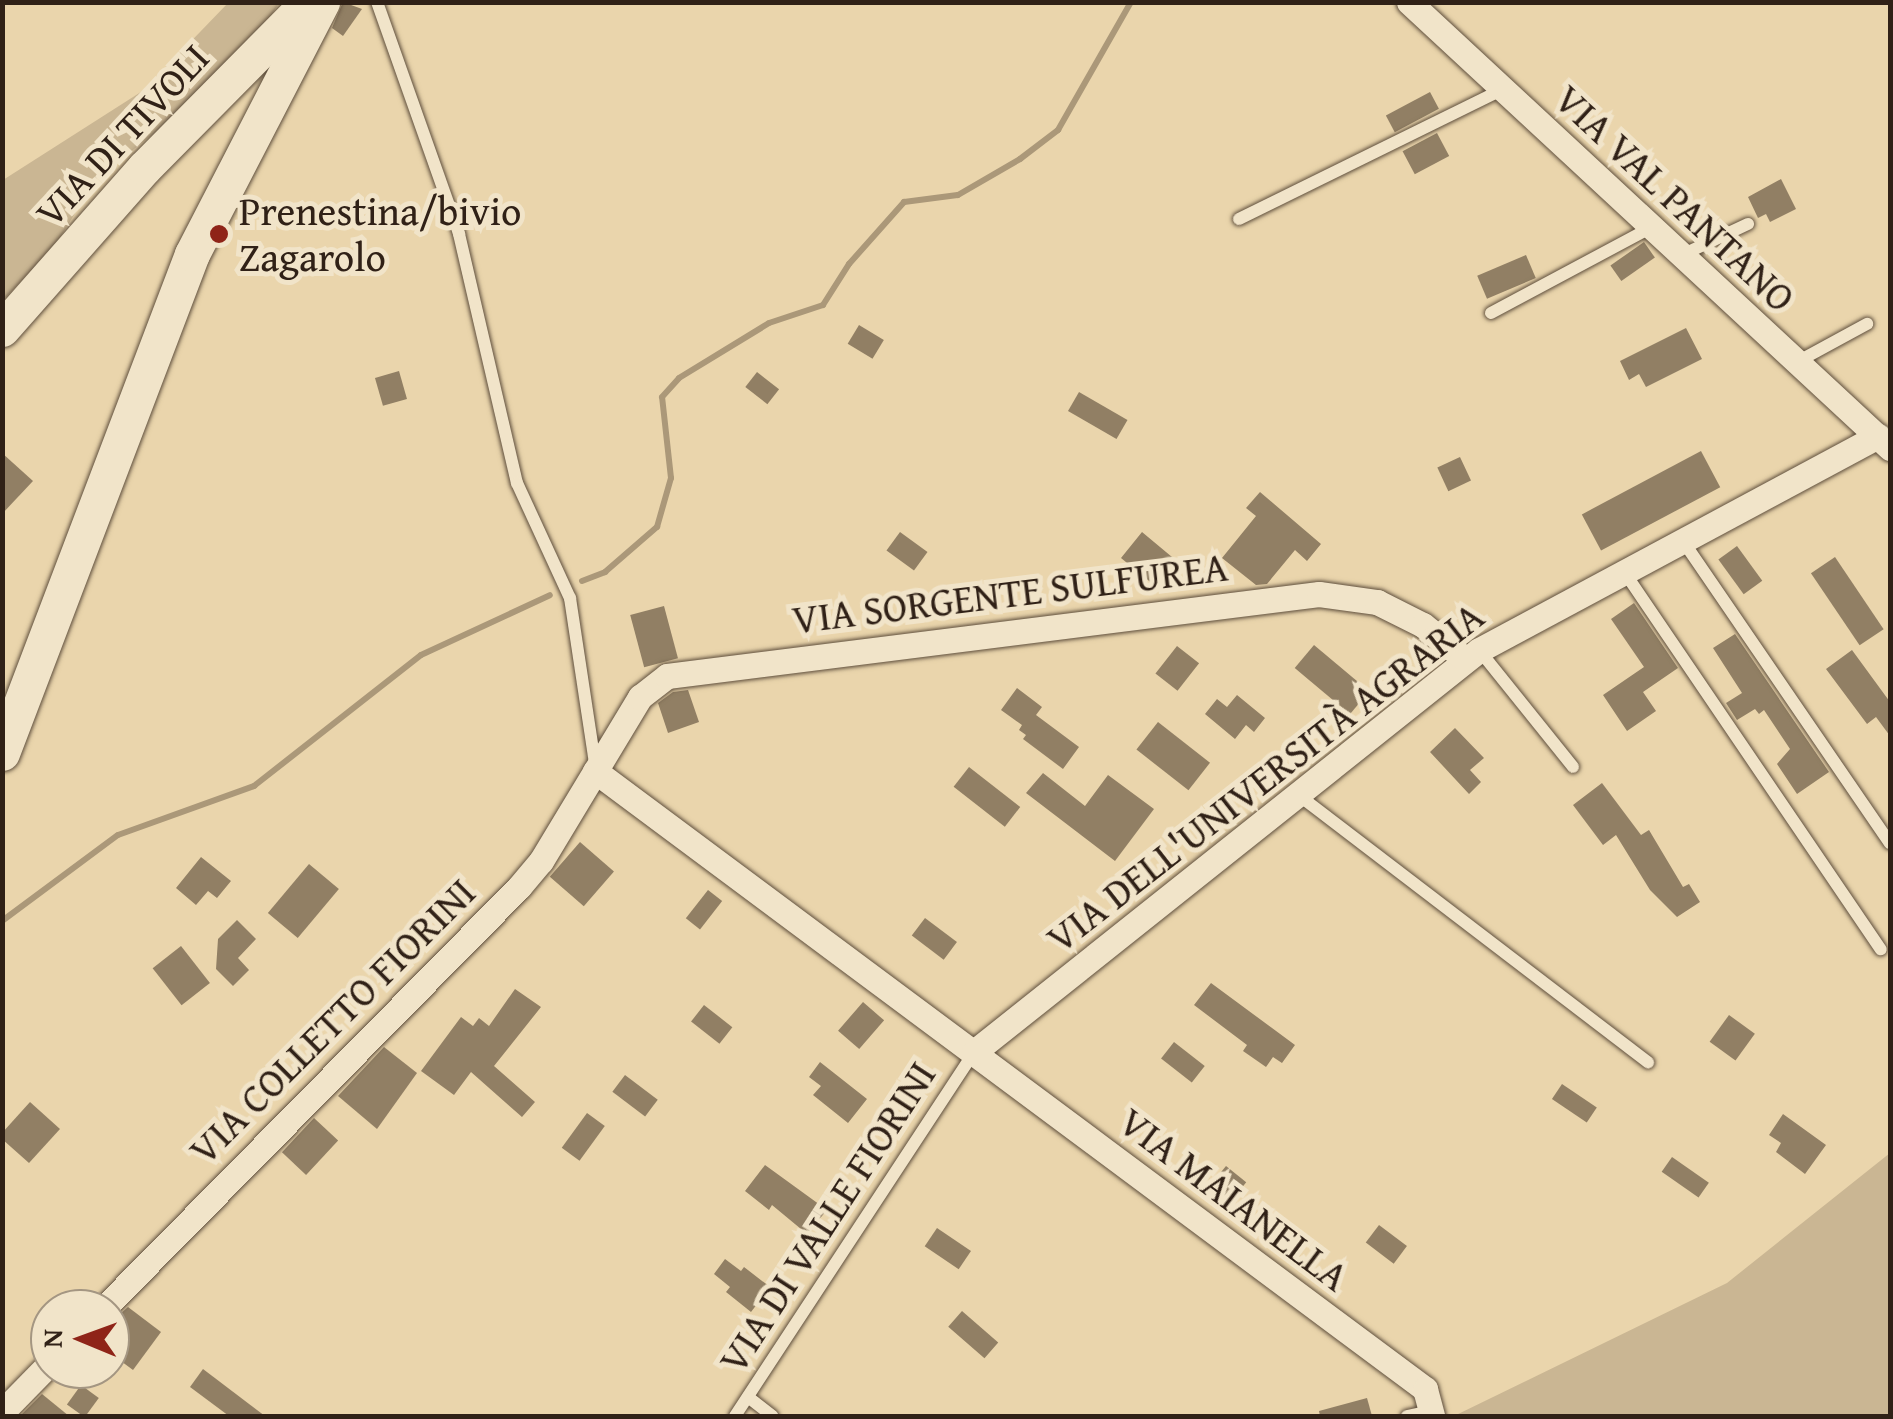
<!DOCTYPE html>
<html>
<head>
<meta charset="utf-8">
<style>
	body { margin:0 }
	#map { position:relative; width:1893px; height:1419px; overflow:hidden; background:#ead5ac; font-family:"Gentium Book Plus",serif }
	div>[style] { position:absolute }
	.green>* { inset:0; background:#cab693 }
	.stream>* { height:6px; margin:-3px; padding:0 3px; transform-origin:3px; border-radius:3px; background:#ab9879 }
	.building>* { inset:0; background:#917f64; transform-origin:0 0 }
	.roads { filter:drop-shadow(0 0 2px #5e4e3c) drop-shadow(0 0 2px #5e4e3c) }
	.service>* { height:12px; margin:-6px; padding:0 6px; transform-origin:6px; border-radius:6px; background:#f1e4c9 }
	.minor>* { height:25px; margin:-12.5px; padding:0 12.5px; transform-origin:12.5px; border-radius:12.5px; background:#f1e4c9 }
	.secondary>* { height:35px; margin:-17.5px; padding:0 17.5px; transform-origin:17.5px; border-radius:17.5px; background:#f1e4c9 }
	.dots>* { width:28px; height:28px; translate:-50% -50%; box-sizing:border-box; border:5px solid #f1e4c9; border-radius:50% }
	span { translate:-50% -50%; white-space:nowrap; text-align:center; line-height:1.15; -webkit-text-stroke:10px #f1e4c9; paint-order:stroke }
	.street-label { font-size:40px; color:#302117 }
	.poi-label { font-size:40px; color:#302117 }
	.left { translate:0 -50%; text-align:left }
	.frame { position:absolute; inset:0; border:5px solid #302117; pointer-events:none }
	.north { position:absolute; left:30px; top:1289px; width:100px; height:100px; box-sizing:border-box; background:#f1e4c9; border:2px solid #a49682; border-radius:50%; rotate:271deg; font-size:28px; font-weight:700; line-height:40px; text-align:center; color:#302117 }
	.north::after { content:''; display:block; margin:auto; width:35px; height:45px; background:#8f2418; clip-path:polygon(50% 0,100% 100%,50% 72%,0 100%) }
</style>
</head>
<body>
<div id="map">
	<div class="green">
		<i style="clip-path:polygon(228px 3px,279px 3px,258px 36px,180px 113px,97px 178px,54px 247px,3px 300px,3px 180px,144px 90px)"></i>
		<i style="clip-path:polygon(1890px 1153px,1890px 1416px,1454px 1416px,1727px 1283px)"></i>
	</div>
	<div class="stream">
		<i style="left:582px;top:581px;width:25px;rotate:-21deg"></i>
		<i style="left:605px;top:572px;width:69px;rotate:-40.9deg"></i>
		<i style="left:657px;top:527px;width:51px;rotate:-74.1deg"></i>
		<i style="left:671px;top:478px;width:81px;rotate:-96.3deg"></i>
		<i style="left:662px;top:397px;width:25px;rotate:-48deg"></i>
		<i style="left:679px;top:378px;width:105px;rotate:-31.4deg"></i>
		<i style="left:769px;top:323px;width:57px;rotate:-18.4deg"></i>
		<i style="left:823px;top:305px;width:49px;rotate:-57.6deg"></i>
		<i style="left:849px;top:264px;width:83px;rotate:-48.4deg"></i>
		<i style="left:904px;top:202px;width:54px;rotate:-7.4deg"></i>
		<i style="left:958px;top:195px;width:72px;rotate:-30.1deg"></i>
		<i style="left:1020px;top:159px;width:48px;rotate:-37.3deg"></i>
		<i style="left:1058px;top:130px;width:147px;rotate:-60.3deg"></i>
		<i style="left:2px;top:921px;width:144px;rotate:-36.6deg"></i>
		<i style="left:118px;top:835px;width:145px;rotate:-19.8deg"></i>
		<i style="left:254px;top:786px;width:212px;rotate:-38.1deg"></i>
		<i style="left:421px;top:655px;width:142px;rotate:-24.9deg"></i>
	</div>
	<div class="building">
		<i style="clip-path:polygon(343px 2px,362px 9px,343px 36px,332px 28px)"></i>
		<i style="left:1430px;top:92px;width:19px;height:50px;rotate:62deg"></i>
		<i style="left:1437px;top:133px;width:26px;height:39px;rotate:62deg"></i>
		<i style="clip-path:polygon(1781px 179px,1796px 209px,1770px 222px,1766px 214px,1758px 218px,1748px 197px)"></i>
		<i style="left:1644px;top:242px;width:19px;height:41px;rotate:55deg"></i>
		<i style="left:1526px;top:255px;width:25px;height:53px;rotate:67deg"></i>
		<i style="left:859px;top:325px;width:29px;height:22px;rotate:31deg"></i>
		<i style="clip-path:polygon(1686px 328px,1702px 359px,1646px 387px,1639px 374px,1629px 380px,1620px 361px)"></i>
		<i style="left:399px;top:371px;width:29px;height:25px;rotate:74deg"></i>
		<i style="left:757px;top:372px;width:28px;height:19px;rotate:38deg"></i>
		<i style="left:1079px;top:392px;width:56px;height:22px;rotate:30deg"></i>
		<i style="left:1701px;top:451px;width:41px;height:135px;rotate:62deg"></i>
		<i style="clip-path:polygon(2px 453px,33px 481px,2px 514px)"></i>
		<i style="left:1460px;top:457px;width:26px;height:25px;rotate:65deg"></i>
		<i style="clip-path:polygon(1260px 492px,1321px 544px,1307px 561px,1295px 550px,1267px 584px,1256px 585px,1222px 558px,1256px 516px,1246px 508px)"></i>
		<i style="left:900px;top:532px;width:34px;height:23px;rotate:36deg"></i>
		<i style="clip-path:polygon(1142px 532px,1184px 567px,1174px 580px,1165px 573px,1154px 585px,1121px 558px)"></i>
		<i style="left:1737px;top:546px;width:43px;height:23px;rotate:54deg"></i>
		<i style="left:1835px;top:557px;width:87px;height:29px;rotate:56deg"></i>
		<i style="clip-path:polygon(1634px 603px,1678px 668px,1643px 692px,1656px 711px,1627px 731px,1603px 695px,1644px 667px,1611px 619px)"></i>
		<i style="left:664px;top:606px;width:54px;height:35px;rotate:75deg"></i>
		<i style="clip-path:polygon(1735px 634px,1829px 772px,1797px 794px,1777px 764px,1790px 749px,1764px 710px,1759px 714px,1755px 709px,1737px 720px,1726px 703px,1742px 693px,1713px 648px)"></i>
		<i style="left:1314px;top:645px;width:72px;height:30px;rotate:40deg"></i>
		<i style="left:1177px;top:646px;width:28px;height:35px;rotate:38deg"></i>
		<i style="clip-path:polygon(1852px 650px,1890px 702px,1890px 736px,1876px 717px,1867px 724px,1826px 669px)"></i>
		<i style="clip-path:polygon(1017px 688px,1042px 707px,1036px 715px,1079px 747px,1063px 769px,1023px 739px,1026px 735px,1019px 730px,1022px 725px,1001px 710px)"></i>
		<i style="clip-path:polygon(688px 690px,699px 722px,668px 733px,658px 703px,673px 692px)"></i>
		<i style="clip-path:polygon(1237px 695px,1265px 718px,1254px 732px,1246px 725px,1235px 739px,1205px 714px,1217px 699px,1227px 707px)"></i>
		<i style="left:1158px;top:722px;width:66px;height:35px;rotate:38deg"></i>
		<i style="clip-path:polygon(1455px 728px,1484px 758px,1470px 770px,1481px 782px,1469px 794px,1430px 752px)"></i>
		<i style="left:969px;top:767px;width:65px;height:25px;rotate:38deg"></i>
		<i style="clip-path:polygon(1043px 773px,1085px 806px,1108px 775px,1154px 809px,1115px 861px,1026px 793px)"></i>
		<i style="clip-path:polygon(1602px 783px,1641px 835px,1649px 830px,1683px 887px,1689px 884px,1700px 902px,1677px 917px,1650px 890px,1616px 835px,1603px 845px,1573px 805px)"></i>
		<i style="left:580px;top:842px;width:45px;height:46px;rotate:41deg"></i>
		<i style="clip-path:polygon(201px 857px,231px 881px,217px 898px,208px 891px,196px 905px,176px 888px)"></i>
		<i style="left:309px;top:864px;width:39px;height:64px;rotate:40deg"></i>
		<i style="left:708px;top:890px;width:18px;height:36px;rotate:38deg"></i>
		<i style="left:925px;top:918px;width:40px;height:22px;rotate:37deg"></i>
		<i style="clip-path:polygon(237px 920px,256px 939px,238px 958px,249px 970px,233px 986px,216px 969px,218px 939px)"></i>
		<i style="left:181px;top:946px;width:47px;height:36px;rotate:52deg"></i>
		<i style="clip-path:polygon(1211px 983px,1295px 1045px,1282px 1063px,1273px 1057px,1266px 1067px,1243px 1051px,1247px 1045px,1194px 1005px)"></i>
		<i style="clip-path:polygon(515px 989px,541px 1007px,494px 1066px,535px 1102px,522px 1117px,471px 1072px,454px 1095px,421px 1071px,461px 1017px,473px 1026px,479px 1018px,489px 1026px)"></i>
		<i style="left:863px;top:1002px;width:28px;height:38px;rotate:41deg"></i>
		<i style="left:704px;top:1005px;width:36px;height:21px;rotate:38deg"></i>
		<i style="left:1729px;top:1015px;width:32px;height:33px;rotate:36deg"></i>
		<i style="left:1174px;top:1042px;width:39px;height:21px;rotate:38deg"></i>
		<i style="clip-path:polygon(384px 1047px,417px 1073px,377px 1129px,338px 1096px)"></i>
		<i style="clip-path:polygon(820px 1062px,867px 1099px,848px 1123px,813px 1095px,821px 1086px,809px 1077px)"></i>
		<i style="left:625px;top:1075px;width:41px;height:21px;rotate:37deg"></i>
		<i style="left:1562px;top:1084px;width:42px;height:18px;rotate:34deg"></i>
		<i style="clip-path:polygon(30px 1102px,60px 1129px,29px 1163px,2px 1139px,2px 1133px)"></i>
		<i style="left:587px;top:1113px;width:22px;height:43px;rotate:36deg"></i>
		<i style="clip-path:polygon(1783px 1114px,1826px 1145px,1805px 1174px,1776px 1152px,1781px 1143px,1769px 1135px)"></i>
		<i style="left:314px;top:1118px;width:33px;height:47px;rotate:43deg"></i>
		<i style="left:1672px;top:1157px;width:45px;height:18px;rotate:35deg"></i>
		<i style="clip-path:polygon(765px 1165px,827px 1210px,807px 1234px,772px 1205px,769px 1210px,745px 1191px)"></i>
		<i style="left:1226px;top:1166px;width:26px;height:37px;rotate:39deg"></i>
		<i style="left:1379px;top:1225px;width:35px;height:22px;rotate:37deg"></i>
		<i style="left:937px;top:1228px;width:41px;height:22px;rotate:34deg"></i>
		<i style="clip-path:polygon(725px 1259px,741px 1271px,744px 1267px,770px 1287px,751px 1312px,726px 1292px,730px 1287px,714px 1274px)"></i>
		<i style="clip-path:polygon(128px 1307px,161px 1332px,133px 1370px,110px 1353px,110px 1323px)"></i>
		<i style="left:962px;top:1311px;width:48px;height:21px;rotate:41deg"></i>
		<i style="clip-path:polygon(203px 1369px,265px 1416px,229px 1416px,190px 1387px)"></i>
		<i style="left:81px;top:1385px;width:22px;height:24px;rotate:36deg"></i>
		<i style="clip-path:polygon(42px 1394px,69px 1416px,20px 1416px)"></i>
		<i style="clip-path:polygon(1367px 1398px,1372px 1416px,1320px 1416px,1319px 1411px)"></i>
	</div>
	<div class="roads">
		<div class="service">
			<i style="left:377px;top:2px;width:246px;rotate:70.5deg"></i>
			<i style="left:459px;top:234px;width:256px;rotate:76.9deg"></i>
			<i style="left:517px;top:483px;width:127px;rotate:65.3deg"></i>
			<i style="left:570px;top:598px;width:168px;rotate:81.4deg"></i>
			<i style="left:1239px;top:219px;width:294px;rotate:-26.2deg"></i>
			<i style="left:1682px;top:255px;width:73px;rotate:-25.2deg"></i>
			<i style="left:1491px;top:313px;width:183px;rotate:-28.1deg"></i>
			<i style="left:1797px;top:362px;width:80px;rotate:-28.5deg"></i>
			<i style="left:1683px;top:541px;width:366px;rotate:55.6deg"></i>
			<i style="left:1625px;top:573px;width:455px;rotate:55.8deg"></i>
			<i style="left:1479px;top:650px;width:150px;rotate:51.2deg"></i>
			<i style="left:1297px;top:794px;width:442px;rotate:37.4deg"></i>
			<i style="left:748px;top:1397px;width:31px;rotate:38deg"></i>
			<i style="left:735px;top:1416px;width:435px;rotate:-56.7deg"></i>
			<i style="left:1407px;top:1416px;width:24px;rotate:-12deg"></i>
		</div>
		<div class="minor">
			<i style="left:1409px;top:2px;width:656px;rotate:42.84deg"></i>
			<i style="left:595px;top:771px;width:1035px;rotate:36.67deg"></i>
			<i style="left:1425px;top:1389px;width:28px;rotate:75deg"></i>
			<i style="left:974px;top:1052px;width:645px;rotate:-38.52deg"></i>
			<i style="left:1479px;top:650px;width:453px;rotate:-28.2deg"></i>
			<i style="left:103px;top:1309px;width:593px;rotate:-45.41deg"></i>
			<i style="left:519px;top:887px;width:34px;rotate:-50deg"></i>
			<i style="left:541px;top:861px;width:192px;rotate:-58.9deg"></i>
			<i style="left:640px;top:697px;width:34px;rotate:-38deg"></i>
			<i style="left:667px;top:676px;width:657px;rotate:-7.17deg"></i>
			<i style="left:1319px;top:594px;width:59px;rotate:7.9deg"></i>
			<i style="left:1377px;top:602px;width:51px;rotate:26.6deg"></i>
			<i style="left:1423px;top:625px;width:55px;rotate:39.1deg"></i>
			<i style="left:2px;top:1412px;width:69px;rotate:-45.6deg"></i>
		</div>
		<div class="secondary">
			<i style="left:2px;top:329px;width:215px;rotate:-48.6deg"></i>
			<i style="left:144px;top:168px;width:233px;rotate:-45.3deg"></i>
			<i style="left:2px;top:753px;width:534px;rotate:-69.16deg"></i>
			<i style="left:192px;top:254px;width:284px;rotate:-62.7deg"></i>
		</div>
	</div>
	<div class="dots">
		<i style="left:219px;top:234px;background:#8f2418"></i>
	</div>
	<div class="street-label">
		<span style="left:122px;top:135px;rotate:-47deg">VIA DI TIVOLI</span>
		<span style="left:1675px;top:198px;rotate:43deg">VIA VAL PANTANO</span>
		<span style="left:1010px;top:593px;rotate:-7deg">VIA SORGENTE SULFUREA</span>
		<span style="left:1265px;top:777px;rotate:-38deg">VIA DELL'UNIVERSITÀ AGRARIA</span>
		<span style="left:332px;top:1021px;rotate:-45deg">VIA COLLETTO FIORINI</span>
		<span style="left:1234px;top:1199px;rotate:37deg">VIA MAIANELLA</span>
		<span style="left:827px;top:1217px;rotate:-57deg">VIA DI VALLE FIORINI</span>
	</div>
	<div class="poi-label">
		<span class="left" style="left:239px;top:234px">Prenestina/bivio<br>Zagarolo</span>
	</div>
	<div class="frame"></div>
	<div class="north">N</div>
</div>
</body>
</html>
